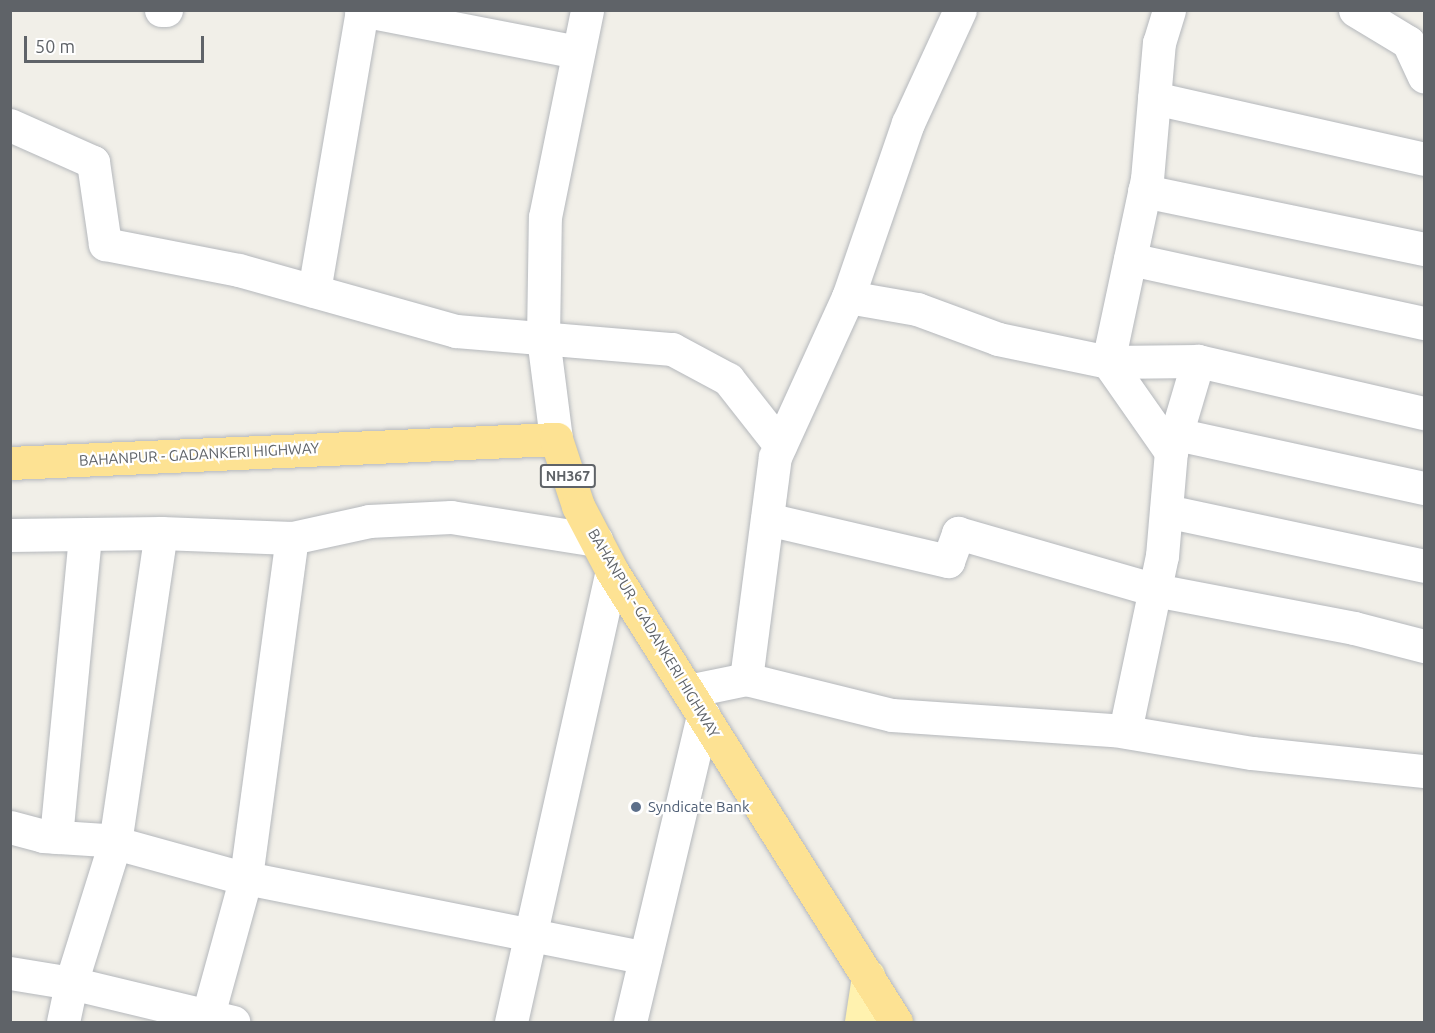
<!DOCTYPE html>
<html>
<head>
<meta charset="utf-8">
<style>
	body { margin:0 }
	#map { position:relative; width:1435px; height:1033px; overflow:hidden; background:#f1efe8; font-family:Ubuntu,sans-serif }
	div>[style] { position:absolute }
	.roads { filter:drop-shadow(0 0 2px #b5b8bc) drop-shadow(0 0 2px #b5b8bc) }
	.minor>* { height:33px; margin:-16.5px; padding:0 16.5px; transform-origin:16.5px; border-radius:16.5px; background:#fff }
	.major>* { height:33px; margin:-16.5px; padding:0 16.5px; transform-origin:16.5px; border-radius:16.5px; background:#fff2af }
	.highway>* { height:33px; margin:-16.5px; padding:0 16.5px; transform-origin:16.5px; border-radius:16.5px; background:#fde293 }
	.dots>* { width:16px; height:16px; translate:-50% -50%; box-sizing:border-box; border:3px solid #fff; border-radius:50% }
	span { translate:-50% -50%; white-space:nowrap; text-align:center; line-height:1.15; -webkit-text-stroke:4.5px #fff; paint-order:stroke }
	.shield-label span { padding:2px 4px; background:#fff; border:2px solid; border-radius:4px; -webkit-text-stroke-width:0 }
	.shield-label { font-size:14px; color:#5f6368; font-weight:700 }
	.street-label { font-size:15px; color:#5f6368 }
	.service-label { font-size:15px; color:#4e5e75 }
	.left { translate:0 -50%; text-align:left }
	.frame { position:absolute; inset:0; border:12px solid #5f6368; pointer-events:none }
	.scale { position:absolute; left:24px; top:36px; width:180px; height:27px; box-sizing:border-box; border:3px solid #5f6368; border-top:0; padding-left:8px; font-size:18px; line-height:21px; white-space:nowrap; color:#5f6368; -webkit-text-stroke:4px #fff; paint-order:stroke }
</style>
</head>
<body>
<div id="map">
	<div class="roads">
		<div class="minor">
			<i style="left:161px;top:10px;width:5px"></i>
			<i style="left:361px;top:10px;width:221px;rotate:11deg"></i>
			<i style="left:1355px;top:10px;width:62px;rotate:31.1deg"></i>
			<i style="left:1408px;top:42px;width:38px;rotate:65deg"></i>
			<i style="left:1154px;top:98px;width:277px;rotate:12.7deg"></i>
			<i style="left:10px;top:125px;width:91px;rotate:24deg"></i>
			<i style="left:93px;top:162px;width:83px;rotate:81.7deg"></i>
			<i style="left:105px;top:244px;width:136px;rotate:11deg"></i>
			<i style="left:239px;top:270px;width:225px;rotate:15.7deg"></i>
			<i style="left:456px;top:331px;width:217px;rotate:4.8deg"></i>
			<i style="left:672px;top:349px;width:64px;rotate:28.2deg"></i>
			<i style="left:728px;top:379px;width:84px;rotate:51.8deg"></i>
			<i style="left:1144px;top:191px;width:286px;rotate:11.7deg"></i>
			<i style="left:1130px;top:259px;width:301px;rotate:12.3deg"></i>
			<i style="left:314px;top:291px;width:285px;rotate:-80.3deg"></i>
			<i style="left:848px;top:297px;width:70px;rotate:9.9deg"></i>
			<i style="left:917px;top:309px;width:86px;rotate:20.3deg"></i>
			<i style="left:998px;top:339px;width:112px;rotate:11.8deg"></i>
			<i style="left:1108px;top:362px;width:187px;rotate:-78deg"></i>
			<i style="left:1147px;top:179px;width:137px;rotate:-85deg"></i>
			<i style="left:1159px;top:43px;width:34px;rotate:-73deg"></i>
			<i style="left:1176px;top:434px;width:254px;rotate:12.3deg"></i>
			<i style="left:556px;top:439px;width:102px;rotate:-97.3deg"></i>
			<i style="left:543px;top:338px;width:121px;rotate:-89.1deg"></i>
			<i style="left:545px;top:217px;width:211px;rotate:-78.5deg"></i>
			<i style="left:1171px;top:452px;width:95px;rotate:-73.5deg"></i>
			<i style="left:1166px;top:511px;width:264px;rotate:12deg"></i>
			<i style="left:767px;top:519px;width:186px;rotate:13.1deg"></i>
			<i style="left:948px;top:561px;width:30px;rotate:-70deg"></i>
			<i style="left:958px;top:533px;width:205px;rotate:16.1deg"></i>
			<i style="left:1155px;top:590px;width:203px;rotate:10.8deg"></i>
			<i style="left:1354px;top:628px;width:72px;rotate:14.4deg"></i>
			<i style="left:10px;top:535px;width:151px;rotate:-0.8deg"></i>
			<i style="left:161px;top:533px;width:131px;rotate:2.2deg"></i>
			<i style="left:746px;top:679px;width:224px;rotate:-82.6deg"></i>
			<i style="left:775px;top:457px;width:176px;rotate:-65.5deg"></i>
			<i style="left:848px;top:297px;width:184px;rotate:-71deg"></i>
			<i style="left:908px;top:123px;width:124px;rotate:-65.3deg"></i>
			<i style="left:688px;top:691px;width:59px;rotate:-11.7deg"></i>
			<i style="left:746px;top:679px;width:150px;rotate:13.9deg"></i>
			<i style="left:892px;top:715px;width:223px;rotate:3.9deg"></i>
			<i style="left:1114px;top:730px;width:140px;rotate:9.5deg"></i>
			<i style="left:1252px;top:753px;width:173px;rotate:6deg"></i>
			<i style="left:1125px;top:731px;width:179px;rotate:-78.1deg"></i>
			<i style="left:1162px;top:556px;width:104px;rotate:-85.1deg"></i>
			<i style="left:1171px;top:452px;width:110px;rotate:-125deg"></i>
			<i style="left:1108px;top:362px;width:90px;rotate:-0.6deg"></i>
			<i style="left:1198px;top:361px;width:232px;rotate:13deg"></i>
			<i style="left:10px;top:827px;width:34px;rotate:15deg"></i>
			<i style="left:43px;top:836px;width:62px;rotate:3.7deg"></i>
			<i style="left:105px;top:840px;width:136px;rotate:15.4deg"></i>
			<i style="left:236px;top:876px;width:417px;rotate:11.3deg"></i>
			<i style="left:56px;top:837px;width:304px;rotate:-84.5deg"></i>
			<i style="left:10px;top:973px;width:62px;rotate:9.3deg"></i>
			<i style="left:71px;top:983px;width:147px;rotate:-72.6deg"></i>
			<i style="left:115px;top:843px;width:313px;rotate:-81.6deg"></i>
			<i style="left:63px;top:1022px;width:40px;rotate:-78deg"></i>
			<i style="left:71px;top:983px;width:167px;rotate:13.5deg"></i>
			<i style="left:206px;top:1022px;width:150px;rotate:-74.6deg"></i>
			<i style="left:246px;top:877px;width:342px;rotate:-82.3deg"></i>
			<i style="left:292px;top:538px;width:79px;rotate:-12.4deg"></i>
			<i style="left:369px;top:521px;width:82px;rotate:-2.8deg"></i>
			<i style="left:451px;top:517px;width:147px;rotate:9deg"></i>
			<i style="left:511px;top:1022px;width:462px;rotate:-77.4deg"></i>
			<i style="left:630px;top:1022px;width:316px;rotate:-76.6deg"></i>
		</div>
		<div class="major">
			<i style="left:861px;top:1022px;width:47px;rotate:-81.3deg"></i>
		</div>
		<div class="highway">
			<i style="left:10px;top:463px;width:547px;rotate:-2.52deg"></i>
			<i style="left:556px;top:439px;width:71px;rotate:71.8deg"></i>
			<i style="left:578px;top:506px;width:73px;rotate:62.4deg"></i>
			<i style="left:612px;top:571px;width:533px;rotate:57.8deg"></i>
		</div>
	</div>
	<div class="dots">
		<i style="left:636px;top:807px;background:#5c6f8a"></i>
	</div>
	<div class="shield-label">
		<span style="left:568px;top:476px">NH367</span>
	</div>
	<div class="street-label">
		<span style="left:199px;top:454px;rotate:-3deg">BAHANPUR - GADANKERI HIGHWAY</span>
		<span style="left:654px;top:633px;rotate:59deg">BAHANPUR - GADANKERI HIGHWAY</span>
	</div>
	<div class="service-label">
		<span class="left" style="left:648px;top:807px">Syndicate Bank</span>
	</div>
	<div class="frame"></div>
	<div class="scale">50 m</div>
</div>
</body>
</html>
